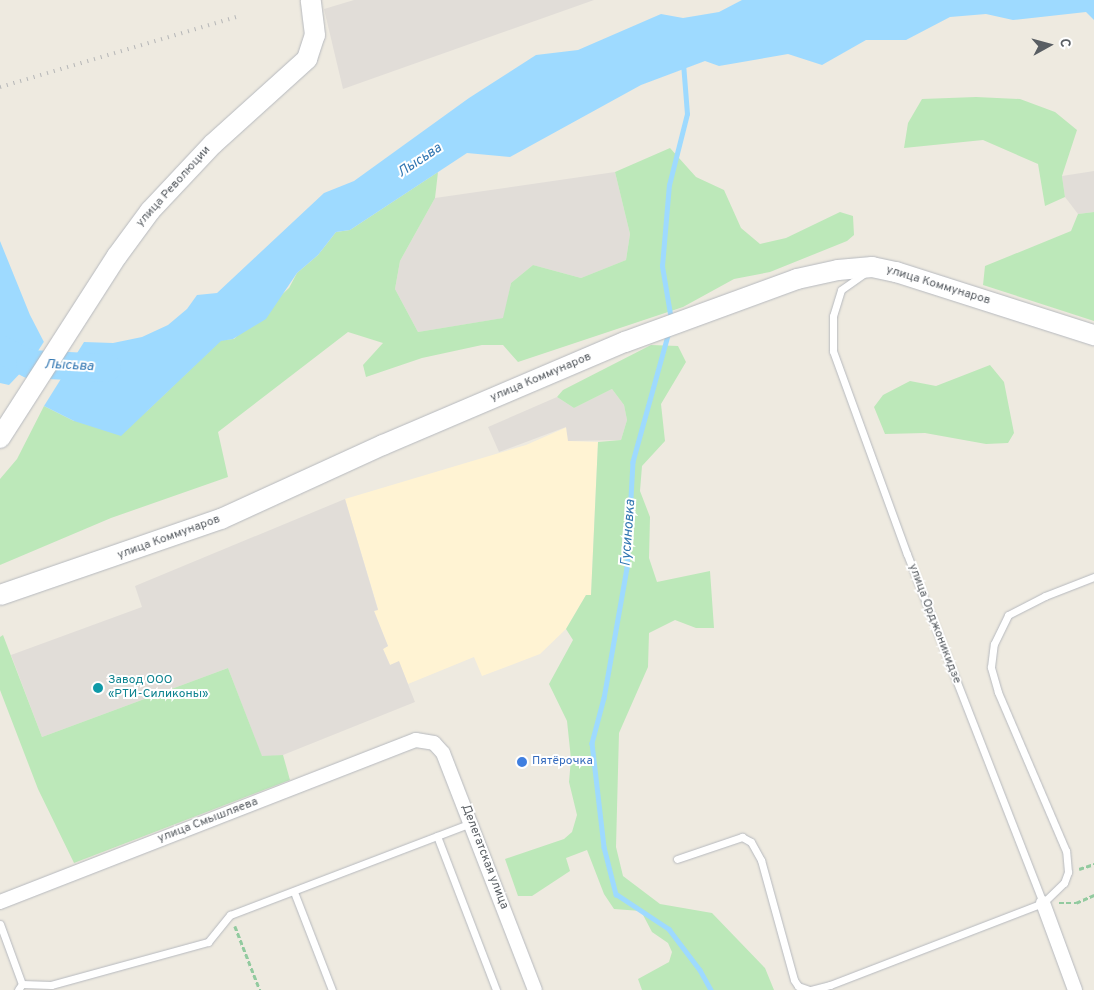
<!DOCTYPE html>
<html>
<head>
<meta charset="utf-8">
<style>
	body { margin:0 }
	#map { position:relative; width:1094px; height:990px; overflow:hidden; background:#eeeae0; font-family:Overpass,sans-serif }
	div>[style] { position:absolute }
	.commercial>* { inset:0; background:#fff3d3 }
	.industrial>* { inset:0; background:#e1ddd8 }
	.green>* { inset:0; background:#bce8b9 }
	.water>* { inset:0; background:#9edaff }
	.pier>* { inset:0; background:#eeeae0 }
	.stream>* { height:4.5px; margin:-2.25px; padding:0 2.25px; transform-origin:2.25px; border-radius:2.25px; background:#9edaff }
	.river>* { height:28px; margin:-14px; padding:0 14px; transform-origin:14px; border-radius:14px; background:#9edaff }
	.path>* { height:2.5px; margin-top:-1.25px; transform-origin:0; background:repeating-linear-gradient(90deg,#92ca9f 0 5px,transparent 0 7.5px) }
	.roads { filter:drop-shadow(0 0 1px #b6b9be) drop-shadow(0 0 1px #b6b9be) }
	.lane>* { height:7px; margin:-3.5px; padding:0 3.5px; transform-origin:3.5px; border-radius:3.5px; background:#fff }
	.street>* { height:14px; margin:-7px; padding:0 7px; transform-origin:7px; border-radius:7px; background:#fff }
	.secondary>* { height:20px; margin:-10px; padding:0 10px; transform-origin:10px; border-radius:10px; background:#fff }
	.rail>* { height:4px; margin-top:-2px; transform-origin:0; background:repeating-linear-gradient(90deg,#b4b5b6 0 1px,transparent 0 7px) }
	.dots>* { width:14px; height:14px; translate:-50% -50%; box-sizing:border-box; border:2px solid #fff; border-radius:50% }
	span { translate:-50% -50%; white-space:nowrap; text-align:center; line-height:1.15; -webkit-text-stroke:4px #fff; paint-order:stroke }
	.street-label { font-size:12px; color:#595e63 }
	.culture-label { font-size:12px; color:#0d838f }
	.left { translate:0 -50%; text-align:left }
	.shop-label { font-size:12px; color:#366cbe }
	.water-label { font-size:14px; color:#3176b1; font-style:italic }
	.north { position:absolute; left:1024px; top:20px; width:50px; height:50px; -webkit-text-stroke:4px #fff; paint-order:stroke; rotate:83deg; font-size:14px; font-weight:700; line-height:20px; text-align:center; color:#595e63 }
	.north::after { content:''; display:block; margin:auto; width:18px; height:22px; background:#595e63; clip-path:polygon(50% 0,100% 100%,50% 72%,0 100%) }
</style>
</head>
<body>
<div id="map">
	<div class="commercial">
		<i style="clip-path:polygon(567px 427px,569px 441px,598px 442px,591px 595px,586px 595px,566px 629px,540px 654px,482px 676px,474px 657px,408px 684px,399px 662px,390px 665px,383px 649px,388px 646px,374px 611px,378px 609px,345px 499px,526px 445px)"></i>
	</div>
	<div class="industrial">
		<i style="clip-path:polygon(354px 0,594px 0,343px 89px,324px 9px)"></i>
		<i style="clip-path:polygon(1094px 171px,1094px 212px,1078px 214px,1065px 197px,1062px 176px)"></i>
		<i style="clip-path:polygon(615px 172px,630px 234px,626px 260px,581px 278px,533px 265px,511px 283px,504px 318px,418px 332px,395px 289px,400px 261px,435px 198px)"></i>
		<i style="clip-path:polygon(612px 389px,624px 405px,627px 420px,621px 440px,568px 441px,566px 427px,499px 452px,488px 427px,557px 397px,574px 408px)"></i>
		<i style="clip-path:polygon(345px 499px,378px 610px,374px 611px,388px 646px,383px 649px,390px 665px,399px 661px,415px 702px,283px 755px,262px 757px,228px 668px,42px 737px,11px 655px,142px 607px,135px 586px)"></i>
	</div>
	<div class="green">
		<i style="clip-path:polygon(976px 97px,1020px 99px,1055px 112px,1077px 130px,1062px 176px,1065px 197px,1045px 206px,1038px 164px,983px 140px,904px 148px,908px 123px,922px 99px)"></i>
		<i style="clip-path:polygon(670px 148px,696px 177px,724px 190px,741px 228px,760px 244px,786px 238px,840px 212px,853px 216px,854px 235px,847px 241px,770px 272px,734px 279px,683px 307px,518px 362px,503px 345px,482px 345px,422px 358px,366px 377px,363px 365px,383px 343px,348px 332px,218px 432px,228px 477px,111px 518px,0 565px,0 479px,17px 459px,44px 406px,74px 421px,147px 411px,221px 340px,234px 339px,289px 288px,297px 273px,318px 255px,336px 232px,350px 230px,438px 172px,435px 198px,400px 261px,395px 289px,418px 332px,503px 318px,511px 283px,533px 265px,581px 278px,626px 260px,630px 234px,615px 172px)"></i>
		<i style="clip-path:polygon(1094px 212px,1094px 321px,983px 285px,985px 266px,1071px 231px,1078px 214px)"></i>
		<i style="clip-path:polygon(651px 345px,678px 346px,686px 362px,661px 404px,665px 441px,642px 466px,640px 491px,650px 517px,649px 558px,657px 582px,710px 571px,714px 628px,696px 628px,675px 620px,649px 633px,648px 667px,619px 733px,616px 847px,623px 876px,660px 904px,712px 913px,765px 968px,774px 990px,642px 990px,638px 979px,669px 962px,672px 952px,668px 943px,652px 932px,641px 911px,614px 909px,604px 894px,587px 850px,566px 858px,570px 871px,532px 896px,518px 896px,505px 859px,564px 839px,572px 832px,577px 815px,569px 782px,571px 759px,567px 721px,549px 684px,573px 640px,566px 629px,586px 595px,591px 595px,598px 442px,621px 440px,627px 420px,624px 405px,612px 389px,574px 408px,557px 397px,563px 390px)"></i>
		<i style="clip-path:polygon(990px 365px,1004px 382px,1014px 433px,1008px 443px,986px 444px,925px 433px,885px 434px,874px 407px,883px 395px,910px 381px,936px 386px)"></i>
		<i style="clip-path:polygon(3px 635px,42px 737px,228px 668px,262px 756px,283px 755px,290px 780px,74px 863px,38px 789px,0 690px,0 637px)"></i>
	</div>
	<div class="water">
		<i style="clip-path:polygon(742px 0,1094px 0,1094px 20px,1086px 12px,1013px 20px,986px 14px,950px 17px,906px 40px,866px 40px,822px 65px,788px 54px,719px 66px,705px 61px,641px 85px,510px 157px,467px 153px,350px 230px,336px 232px,318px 255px,297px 273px,266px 319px,233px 339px,221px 341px,121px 436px,74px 421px,44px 406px,84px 342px,113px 343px,142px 337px,168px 325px,187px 309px,197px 295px,217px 293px,324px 193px,354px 181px,469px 98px,536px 55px,578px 50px,661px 14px,683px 18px,719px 12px)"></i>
		<i style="clip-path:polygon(0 241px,30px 315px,46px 346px,9px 385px,0 383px)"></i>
	</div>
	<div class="pier">
		<i style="clip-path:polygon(45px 340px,48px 347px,22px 376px)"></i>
	</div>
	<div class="stream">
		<i style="left:671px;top:320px;width:55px;rotate:-99.5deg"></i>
		<i style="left:662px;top:266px;width:81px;rotate:-85.1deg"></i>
		<i style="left:669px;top:185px;width:73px;rotate:-75.8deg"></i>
		<i style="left:687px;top:114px;width:51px;rotate:-94.5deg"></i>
		<i style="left:669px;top:332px;width:135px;rotate:105.5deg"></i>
		<i style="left:633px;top:462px;width:106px;rotate:93.2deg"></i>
		<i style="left:627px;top:568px;width:132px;rotate:100deg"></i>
		<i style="left:604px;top:698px;width:47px;rotate:104.9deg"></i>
		<i style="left:592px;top:743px;width:105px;rotate:83.4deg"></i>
		<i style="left:604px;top:847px;width:49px;rotate:75.7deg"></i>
		<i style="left:616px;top:894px;width:64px;rotate:33.4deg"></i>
		<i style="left:669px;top:929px;width:51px;rotate:52.9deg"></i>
		<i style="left:700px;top:970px;width:23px;rotate:61deg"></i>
	</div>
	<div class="river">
		<i style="left:0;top:349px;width:34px;rotate:27deg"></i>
		<i style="left:30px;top:364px;width:77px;rotate:3deg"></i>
	</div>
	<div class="path">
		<i style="left:1079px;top:869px;width:16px;rotate:-18deg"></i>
		<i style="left:1059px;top:903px;width:17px"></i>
		<i style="left:1076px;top:903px;width:20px;rotate:-24deg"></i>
		<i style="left:235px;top:926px;width:69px;rotate:68.7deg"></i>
	</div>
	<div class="roads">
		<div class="lane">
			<i style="left:865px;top:273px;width:29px;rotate:145deg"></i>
			<i style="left:841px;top:290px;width:27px;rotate:107deg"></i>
			<i style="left:833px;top:316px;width:35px;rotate:90deg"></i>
			<i style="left:833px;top:351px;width:216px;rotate:70deg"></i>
			<i style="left:907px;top:554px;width:375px;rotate:68.7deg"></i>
			<i style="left:437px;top:836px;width:165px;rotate:69deg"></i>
			<i style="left:677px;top:859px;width:69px;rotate:-18.7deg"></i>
			<i style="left:742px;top:837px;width:10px;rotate:29deg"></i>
			<i style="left:751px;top:842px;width:21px;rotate:61deg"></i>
			<i style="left:761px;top:860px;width:124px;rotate:74.6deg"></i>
			<i style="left:794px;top:980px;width:7px;rotate:56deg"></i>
			<i style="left:798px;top:986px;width:12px;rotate:20deg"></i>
			<i style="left:294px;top:892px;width:105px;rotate:68.8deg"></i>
			<i style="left:0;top:924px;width:64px;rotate:69.9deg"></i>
			<i style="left:22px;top:984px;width:7px;rotate:124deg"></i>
			<i style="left:22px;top:984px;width:29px;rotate:2deg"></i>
			<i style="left:51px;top:985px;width:163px;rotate:-15.3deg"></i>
			<i style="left:208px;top:942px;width:35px;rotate:-51deg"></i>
			<i style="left:230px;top:915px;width:258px;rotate:-20.9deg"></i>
			<i style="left:811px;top:990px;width:20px;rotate:-15deg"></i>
			<i style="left:830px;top:985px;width:228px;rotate:-21.1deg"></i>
			<i style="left:1043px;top:903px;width:29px;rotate:-44deg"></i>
			<i style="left:1064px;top:883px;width:12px;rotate:-70deg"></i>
			<i style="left:1068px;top:872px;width:21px;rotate:-95deg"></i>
			<i style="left:1066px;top:851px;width:173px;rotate:-113.2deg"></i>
			<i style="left:998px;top:692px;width:26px;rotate:-106deg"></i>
			<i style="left:991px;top:667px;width:23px;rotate:-83deg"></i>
			<i style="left:994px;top:644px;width:32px;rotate:-64deg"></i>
			<i style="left:1008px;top:615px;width:42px;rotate:-27.2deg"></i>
			<i style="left:1045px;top:596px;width:53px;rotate:-21.2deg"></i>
		</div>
		<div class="street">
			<i style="left:0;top:902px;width:446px;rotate:-21.3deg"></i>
			<i style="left:416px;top:740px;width:18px;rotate:9deg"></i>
			<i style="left:434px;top:743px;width:13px;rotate:48deg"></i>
			<i style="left:443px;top:753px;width:254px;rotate:68.8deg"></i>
			<i style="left:1043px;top:903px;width:93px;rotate:69.8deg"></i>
		</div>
		<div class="secondary">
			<i style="left:0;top:438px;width:216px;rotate:-57.3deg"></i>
			<i style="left:117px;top:256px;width:56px;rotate:-53.7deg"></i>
			<i style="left:150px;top:211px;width:92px;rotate:-46.8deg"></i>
			<i style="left:213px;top:144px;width:127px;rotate:-42.1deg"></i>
			<i style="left:307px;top:59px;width:25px;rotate:-72deg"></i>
			<i style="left:315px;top:35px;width:35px;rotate:-97deg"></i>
			<i style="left:0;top:595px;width:234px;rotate:-19deg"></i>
			<i style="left:221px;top:519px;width:178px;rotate:-24.6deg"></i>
			<i style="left:383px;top:445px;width:263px;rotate:-23.1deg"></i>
			<i style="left:625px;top:342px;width:183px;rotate:-20.1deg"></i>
			<i style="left:797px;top:279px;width:42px;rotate:-12.4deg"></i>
			<i style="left:838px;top:270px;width:34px;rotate:-5deg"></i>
			<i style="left:872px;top:267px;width:25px;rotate:12deg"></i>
			<i style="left:896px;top:272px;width:208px;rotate:17.7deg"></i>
		</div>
	</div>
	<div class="rail">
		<i style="left:0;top:87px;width:249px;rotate:-16.5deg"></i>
	</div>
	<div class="dots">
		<i style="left:98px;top:688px;background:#0f9aa8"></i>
		<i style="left:522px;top:762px;background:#3f7fe0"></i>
	</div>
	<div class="street-label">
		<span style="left:174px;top:187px;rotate:-48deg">улица Революции</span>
		<span style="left:938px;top:286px;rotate:17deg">улица Коммунаров</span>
		<span style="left:541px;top:378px;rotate:-23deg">улица Коммунаров</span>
		<span style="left:169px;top:538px;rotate:-20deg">улица Коммунаров</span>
		<span style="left:934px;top:624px;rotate:69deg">улица Орджоникидзе</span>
		<span style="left:208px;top:821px;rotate:-21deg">улица Смышляева</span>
		<span style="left:484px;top:857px;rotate:69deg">Делегатская улица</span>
	</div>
	<div class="culture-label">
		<span class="left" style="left:108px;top:688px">Завод ООО<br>«РТИ-Силиконы»</span>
	</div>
	<div class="shop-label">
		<span class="left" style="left:532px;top:762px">Пятёрочка</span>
	</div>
	<div class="water-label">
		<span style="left:420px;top:161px;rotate:-34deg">Лысьва</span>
		<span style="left:69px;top:366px;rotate:3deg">Лысьва</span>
		<span style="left:629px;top:533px;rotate:-86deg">Гусиновка</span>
	</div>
	<div class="north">С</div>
</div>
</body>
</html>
